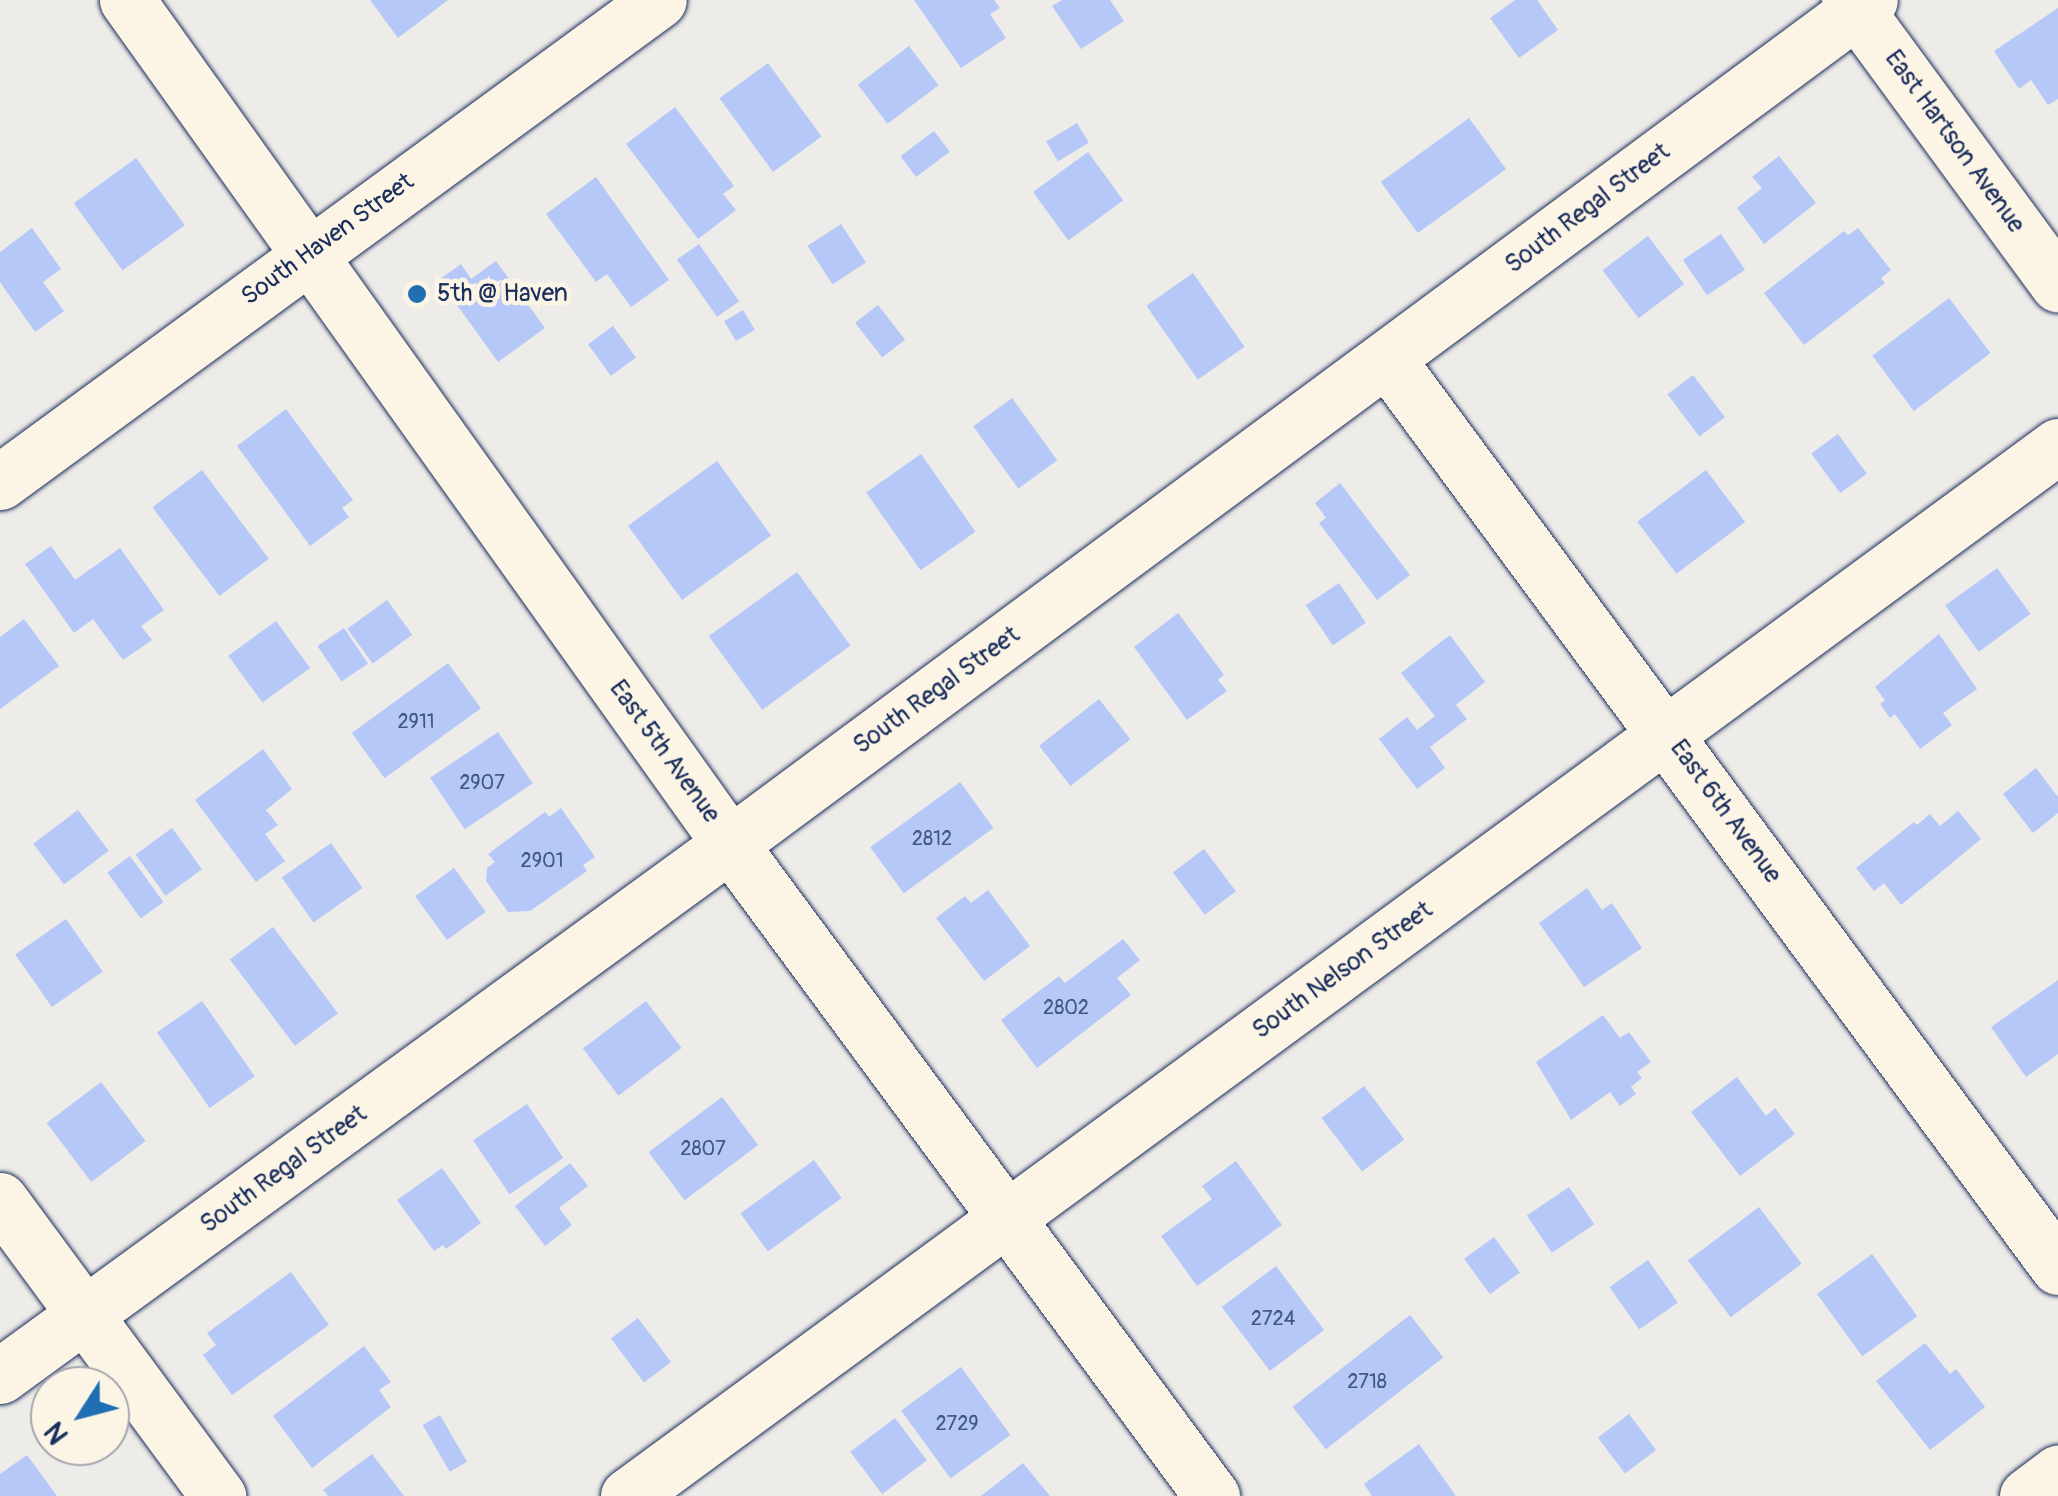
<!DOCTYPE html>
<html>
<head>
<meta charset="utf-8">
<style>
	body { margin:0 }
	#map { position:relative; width:2058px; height:1496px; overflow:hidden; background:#eeece9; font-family:Pangolin,sans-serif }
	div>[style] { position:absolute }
	.building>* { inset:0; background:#b5c8f7; transform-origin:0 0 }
	.roads { filter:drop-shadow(0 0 2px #1b2f5e) drop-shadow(0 0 2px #1b2f5e) }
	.minor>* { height:55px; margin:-27.5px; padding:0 27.5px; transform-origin:27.5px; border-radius:27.5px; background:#fcf5e5 }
	.dots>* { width:28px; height:28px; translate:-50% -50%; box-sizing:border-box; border:5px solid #fcf5e5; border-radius:50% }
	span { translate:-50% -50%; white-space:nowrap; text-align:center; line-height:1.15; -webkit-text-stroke:9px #fcf5e5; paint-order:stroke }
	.number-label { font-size:20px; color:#425584 }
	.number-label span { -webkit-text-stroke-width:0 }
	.street-label { font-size:25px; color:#1b2f5e }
	.poi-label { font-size:25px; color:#1b2f5e }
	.left { translate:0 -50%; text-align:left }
	.north { position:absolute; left:30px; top:1366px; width:100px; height:100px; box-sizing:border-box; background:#fcf5e5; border:2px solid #a2a6af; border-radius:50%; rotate:234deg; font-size:28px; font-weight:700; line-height:40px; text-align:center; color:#1b2f5e }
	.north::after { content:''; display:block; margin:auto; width:35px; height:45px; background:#1f6fb2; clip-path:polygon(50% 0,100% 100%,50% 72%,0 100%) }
</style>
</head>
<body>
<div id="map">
	<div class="building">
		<i style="clip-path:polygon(370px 0,448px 0,398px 38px)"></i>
		<i style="clip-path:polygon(914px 0,994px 0,1000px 8px,990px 14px,1006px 38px,961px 68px)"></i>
		<i style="clip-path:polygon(1062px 0,1110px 0,1124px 21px,1081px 49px,1052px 6px)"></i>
		<i style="clip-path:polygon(1515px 0,1537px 0,1558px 30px,1519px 58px,1490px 18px)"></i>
		<i style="clip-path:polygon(2058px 8px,2058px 99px,2048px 105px,2031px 80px,2019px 89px,1994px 51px)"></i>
		<i style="left:909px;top:46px;width:49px;height:64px;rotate:53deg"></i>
		<i style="left:768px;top:63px;width:91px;height:60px;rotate:54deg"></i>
		<i style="clip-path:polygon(675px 107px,734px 186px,723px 194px,736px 210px,698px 239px,626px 144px)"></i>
		<i style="left:1469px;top:118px;width:63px;height:109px;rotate:54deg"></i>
		<i style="left:1077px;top:123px;width:23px;height:36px;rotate:59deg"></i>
		<i style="left:934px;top:131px;width:26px;height:42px;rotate:53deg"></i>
		<i style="left:1088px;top:152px;width:60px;height:68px;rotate:54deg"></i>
		<i style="clip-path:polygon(1779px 156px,1816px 203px,1764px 244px,1737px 208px,1762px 188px,1752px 177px)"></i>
		<i style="left:136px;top:158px;width:83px;height:77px;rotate:54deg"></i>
		<i style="clip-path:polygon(596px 177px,669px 280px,631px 307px,607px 274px,596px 282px,546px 214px)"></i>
		<i style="left:841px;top:224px;width:46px;height:40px;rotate:57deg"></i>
		<i style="clip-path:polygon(32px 228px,61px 269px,43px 282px,64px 311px,35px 332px,0 282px,0 252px)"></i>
		<i style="clip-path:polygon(1858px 228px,1891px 270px,1881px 278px,1885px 283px,1804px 345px,1764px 293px,1844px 231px,1848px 235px)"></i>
		<i style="left:1721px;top:234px;width:43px;height:46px;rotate:56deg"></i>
		<i style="left:1648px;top:236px;width:60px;height:57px;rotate:53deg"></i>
		<i style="left:699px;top:244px;width:70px;height:27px;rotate:55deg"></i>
		<i style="clip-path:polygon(496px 261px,545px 328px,498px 362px,439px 280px,461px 264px,471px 279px)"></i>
		<i style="left:1193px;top:273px;width:90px;height:57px;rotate:55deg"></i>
		<i style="left:1949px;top:298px;width:69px;height:96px;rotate:53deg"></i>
		<i style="left:878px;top:305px;width:44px;height:29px;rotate:52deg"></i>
		<i style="left:743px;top:310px;width:23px;height:22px;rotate:59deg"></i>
		<i style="left:613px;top:326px;width:39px;height:31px;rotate:54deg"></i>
		<i style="left:1693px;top:375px;width:53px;height:32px;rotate:53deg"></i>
		<i style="left:1012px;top:398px;width:77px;height:48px;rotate:54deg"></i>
		<i style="clip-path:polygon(286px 409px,353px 500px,342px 508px,349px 517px,310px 546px,237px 446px)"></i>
		<i style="left:1838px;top:434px;width:49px;height:33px;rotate:54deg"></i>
		<i style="left:921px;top:454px;width:95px;height:67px;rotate:55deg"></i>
		<i style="left:717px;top:461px;width:92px;height:110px;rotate:54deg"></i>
		<i style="left:202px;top:470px;width:111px;height:62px;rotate:53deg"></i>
		<i style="left:1706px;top:470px;width:65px;height:86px;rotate:53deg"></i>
		<i style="clip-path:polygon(1340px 483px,1410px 575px,1377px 600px,1319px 523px,1326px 518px,1315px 503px)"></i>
		<i style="clip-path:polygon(51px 546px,75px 580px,120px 548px,164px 610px,141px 626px,152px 640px,123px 660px,93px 619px,74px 633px,25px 564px)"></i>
		<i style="left:1997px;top:568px;width:57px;height:64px;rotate:54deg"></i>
		<i style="left:797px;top:572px;width:91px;height:109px;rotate:54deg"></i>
		<i style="left:1339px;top:583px;width:48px;height:40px;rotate:56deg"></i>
		<i style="left:387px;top:600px;width:43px;height:49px;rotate:54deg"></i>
		<i style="clip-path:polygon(1178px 613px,1224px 675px,1218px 680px,1227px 691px,1187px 720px,1134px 647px)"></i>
		<i style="clip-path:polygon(24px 619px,59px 666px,0 709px,0 637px)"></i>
		<i style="left:276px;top:621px;width:58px;height:59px;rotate:54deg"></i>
		<i style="left:344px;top:628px;width:43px;height:32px;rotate:56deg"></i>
		<i style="clip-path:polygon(1939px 634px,1977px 689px,1943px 713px,1952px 725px,1920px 749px,1895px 714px,1890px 718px,1880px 704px,1885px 700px,1875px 687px)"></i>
		<i style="clip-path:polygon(1450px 635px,1485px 682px,1456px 705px,1467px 719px,1430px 747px,1445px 768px,1417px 789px,1379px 739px,1407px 717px,1417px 730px,1435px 716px,1401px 673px)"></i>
		<i style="left:448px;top:663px;width:56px;height:119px;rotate:54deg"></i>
		<i style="left:1099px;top:699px;width:51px;height:76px;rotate:52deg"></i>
		<i style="left:498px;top:732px;width:62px;height:82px;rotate:56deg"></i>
		<i style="clip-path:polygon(263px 749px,292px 789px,266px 810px,278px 825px,265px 834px,285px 861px,256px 882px,195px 800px)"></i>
		<i style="clip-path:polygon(2036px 768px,2058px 797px,2058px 813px,2033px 833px,2003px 794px)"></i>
		<i style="left:960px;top:782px;width:57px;height:111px;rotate:54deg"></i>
		<i style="clip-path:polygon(561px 808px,595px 857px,583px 865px,587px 871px,530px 911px,508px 912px,486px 881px,487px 868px,495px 862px,488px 854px,545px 812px,549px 817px)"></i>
		<i style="left:78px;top:810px;width:51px;height:56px;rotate:53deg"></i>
		<i style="clip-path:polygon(1958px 811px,1981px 839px,1901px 905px,1884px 883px,1874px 891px,1856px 868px,1914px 822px,1917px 825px,1930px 814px,1940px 826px)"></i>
		<i style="left:172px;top:828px;width:51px;height:45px;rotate:54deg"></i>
		<i style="left:331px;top:843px;width:55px;height:60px;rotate:55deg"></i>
		<i style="left:1204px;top:849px;width:53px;height:39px;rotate:53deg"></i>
		<i style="left:130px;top:856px;width:57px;height:28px;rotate:54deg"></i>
		<i style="left:454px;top:868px;width:54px;height:48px;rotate:54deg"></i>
		<i style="clip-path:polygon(1587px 888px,1602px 910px,1612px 903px,1642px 948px,1584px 987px,1539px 923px)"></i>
		<i style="clip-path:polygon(988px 890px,1030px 946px,984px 981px,936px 918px,965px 896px,971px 903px)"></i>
		<i style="left:66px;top:919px;width:64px;height:62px;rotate:55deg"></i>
		<i style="left:273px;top:927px;width:108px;height:54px;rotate:53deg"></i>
		<i style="clip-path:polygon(1123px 939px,1140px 960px,1117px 978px,1131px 995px,1037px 1068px,1001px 1020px,1059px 976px,1065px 983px)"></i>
		<i style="clip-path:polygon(2058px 980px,2058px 1054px,2026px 1077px,1991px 1027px)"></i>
		<i style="left:202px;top:1001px;width:92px;height:55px;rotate:55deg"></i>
		<i style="left:646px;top:1001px;width:59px;height:79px;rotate:53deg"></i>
		<i style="clip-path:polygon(1603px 1015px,1620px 1038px,1629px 1032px,1651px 1062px,1637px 1072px,1642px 1078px,1631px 1087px,1636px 1094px,1620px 1106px,1610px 1092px,1571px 1120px,1536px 1062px)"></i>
		<i style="clip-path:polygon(1737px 1077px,1766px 1116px,1775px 1108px,1795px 1134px,1740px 1176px,1691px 1112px)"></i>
		<i style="left:101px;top:1082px;width:74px;height:68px;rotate:53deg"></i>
		<i style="left:1364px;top:1086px;width:67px;height:53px;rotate:53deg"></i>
		<i style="left:722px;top:1097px;width:60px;height:92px;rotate:53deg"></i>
		<i style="left:527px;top:1104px;width:65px;height:65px;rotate:56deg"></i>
		<i style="left:814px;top:1160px;width:47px;height:91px;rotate:54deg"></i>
		<i style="clip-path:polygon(1236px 1161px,1282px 1225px,1197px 1286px,1161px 1236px,1212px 1199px,1202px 1186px)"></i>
		<i style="clip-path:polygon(570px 1163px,588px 1186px,559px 1208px,572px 1225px,545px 1246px,515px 1206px)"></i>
		<i style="clip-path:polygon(442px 1168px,481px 1223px,446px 1249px,443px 1245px,434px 1251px,397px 1200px)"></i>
		<i style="left:1569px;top:1187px;width:45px;height:51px;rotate:56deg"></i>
		<i style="left:1759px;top:1207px;width:71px;height:89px;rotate:53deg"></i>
		<i style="left:1494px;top:1237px;width:44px;height:37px;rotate:54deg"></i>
		<i style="left:1872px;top:1254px;width:77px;height:68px;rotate:54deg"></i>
		<i style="left:1648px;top:1260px;width:52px;height:47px;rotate:55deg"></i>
		<i style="left:1276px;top:1266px;width:80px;height:68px;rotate:53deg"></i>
		<i style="clip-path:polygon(291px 1272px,329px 1325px,232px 1395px,203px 1355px,216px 1345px,207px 1333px)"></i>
		<i style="left:1410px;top:1315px;width:54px;height:149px;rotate:52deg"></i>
		<i style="left:638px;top:1318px;width:55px;height:34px;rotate:53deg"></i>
		<i style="clip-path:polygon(1925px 1343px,1950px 1374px,1956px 1369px,1985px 1407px,1930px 1450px,1876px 1381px)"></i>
		<i style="clip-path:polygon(364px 1346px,391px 1382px,379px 1390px,391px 1407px,312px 1468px,273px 1416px)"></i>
		<i style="left:961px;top:1367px;width:84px;height:74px;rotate:54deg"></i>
		<i style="left:1629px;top:1414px;width:45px;height:39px;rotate:53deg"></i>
		<i style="left:440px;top:1415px;width:54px;height:20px;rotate:60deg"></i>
		<i style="left:895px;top:1418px;width:53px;height:56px;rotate:53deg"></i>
		<i style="clip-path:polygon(1419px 1444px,1456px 1496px,1372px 1496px,1364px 1484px)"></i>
		<i style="clip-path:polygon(372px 1454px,404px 1496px,328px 1496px,323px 1490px)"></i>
		<i style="clip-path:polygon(27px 1455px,57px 1496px,0 1496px,0 1474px)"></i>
		<i style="clip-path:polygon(1023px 1463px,1050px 1496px,981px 1496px)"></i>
	</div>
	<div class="roads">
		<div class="minor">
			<i style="left:127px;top:0;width:1037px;rotate:54.46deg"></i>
			<i style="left:730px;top:844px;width:811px;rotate:53.53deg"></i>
			<i style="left:1849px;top:0;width:353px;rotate:53.7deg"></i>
			<i style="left:1387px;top:359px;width:1129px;rotate:53.54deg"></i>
			<i style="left:0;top:482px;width:816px;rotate:-36.18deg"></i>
			<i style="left:0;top:1200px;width:368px;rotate:53.6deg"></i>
			<i style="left:0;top:1376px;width:903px;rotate:-36.08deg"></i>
			<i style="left:730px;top:844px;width:1418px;rotate:-36.51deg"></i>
			<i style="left:628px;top:1496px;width:1774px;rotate:-36.29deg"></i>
			<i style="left:2027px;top:1496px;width:39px;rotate:-37deg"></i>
		</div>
	</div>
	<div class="dots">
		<i style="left:417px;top:294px;background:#1f6fb2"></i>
	</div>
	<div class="number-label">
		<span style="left:416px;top:721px">2911</span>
		<span style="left:482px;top:782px">2907</span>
		<span style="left:932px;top:838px">2812</span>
		<span style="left:542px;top:860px">2901</span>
		<span style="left:1066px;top:1007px">2802</span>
		<span style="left:703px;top:1148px">2807</span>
		<span style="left:1273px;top:1318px">2724</span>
		<span style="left:1367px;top:1381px">2718</span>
		<span style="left:957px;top:1423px">2729</span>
	</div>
	<div class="street-label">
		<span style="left:1954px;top:142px;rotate:54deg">East Hartson Avenue</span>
		<span style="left:1588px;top:209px;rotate:-37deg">South Regal Street</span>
		<span style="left:328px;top:240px;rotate:-36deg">South Haven Street</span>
		<span style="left:937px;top:691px;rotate:-36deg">South Regal Street</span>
		<span style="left:664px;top:752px;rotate:54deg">East 5th Avenue</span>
		<span style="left:1725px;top:812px;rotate:54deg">East 6th Avenue</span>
		<span style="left:1343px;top:971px;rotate:-36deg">South Nelson Street</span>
		<span style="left:284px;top:1170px;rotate:-36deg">South Regal Street</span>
	</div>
	<div class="poi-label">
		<span class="left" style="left:437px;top:294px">5th @ Haven</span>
	</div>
	<div class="north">N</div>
</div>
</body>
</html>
